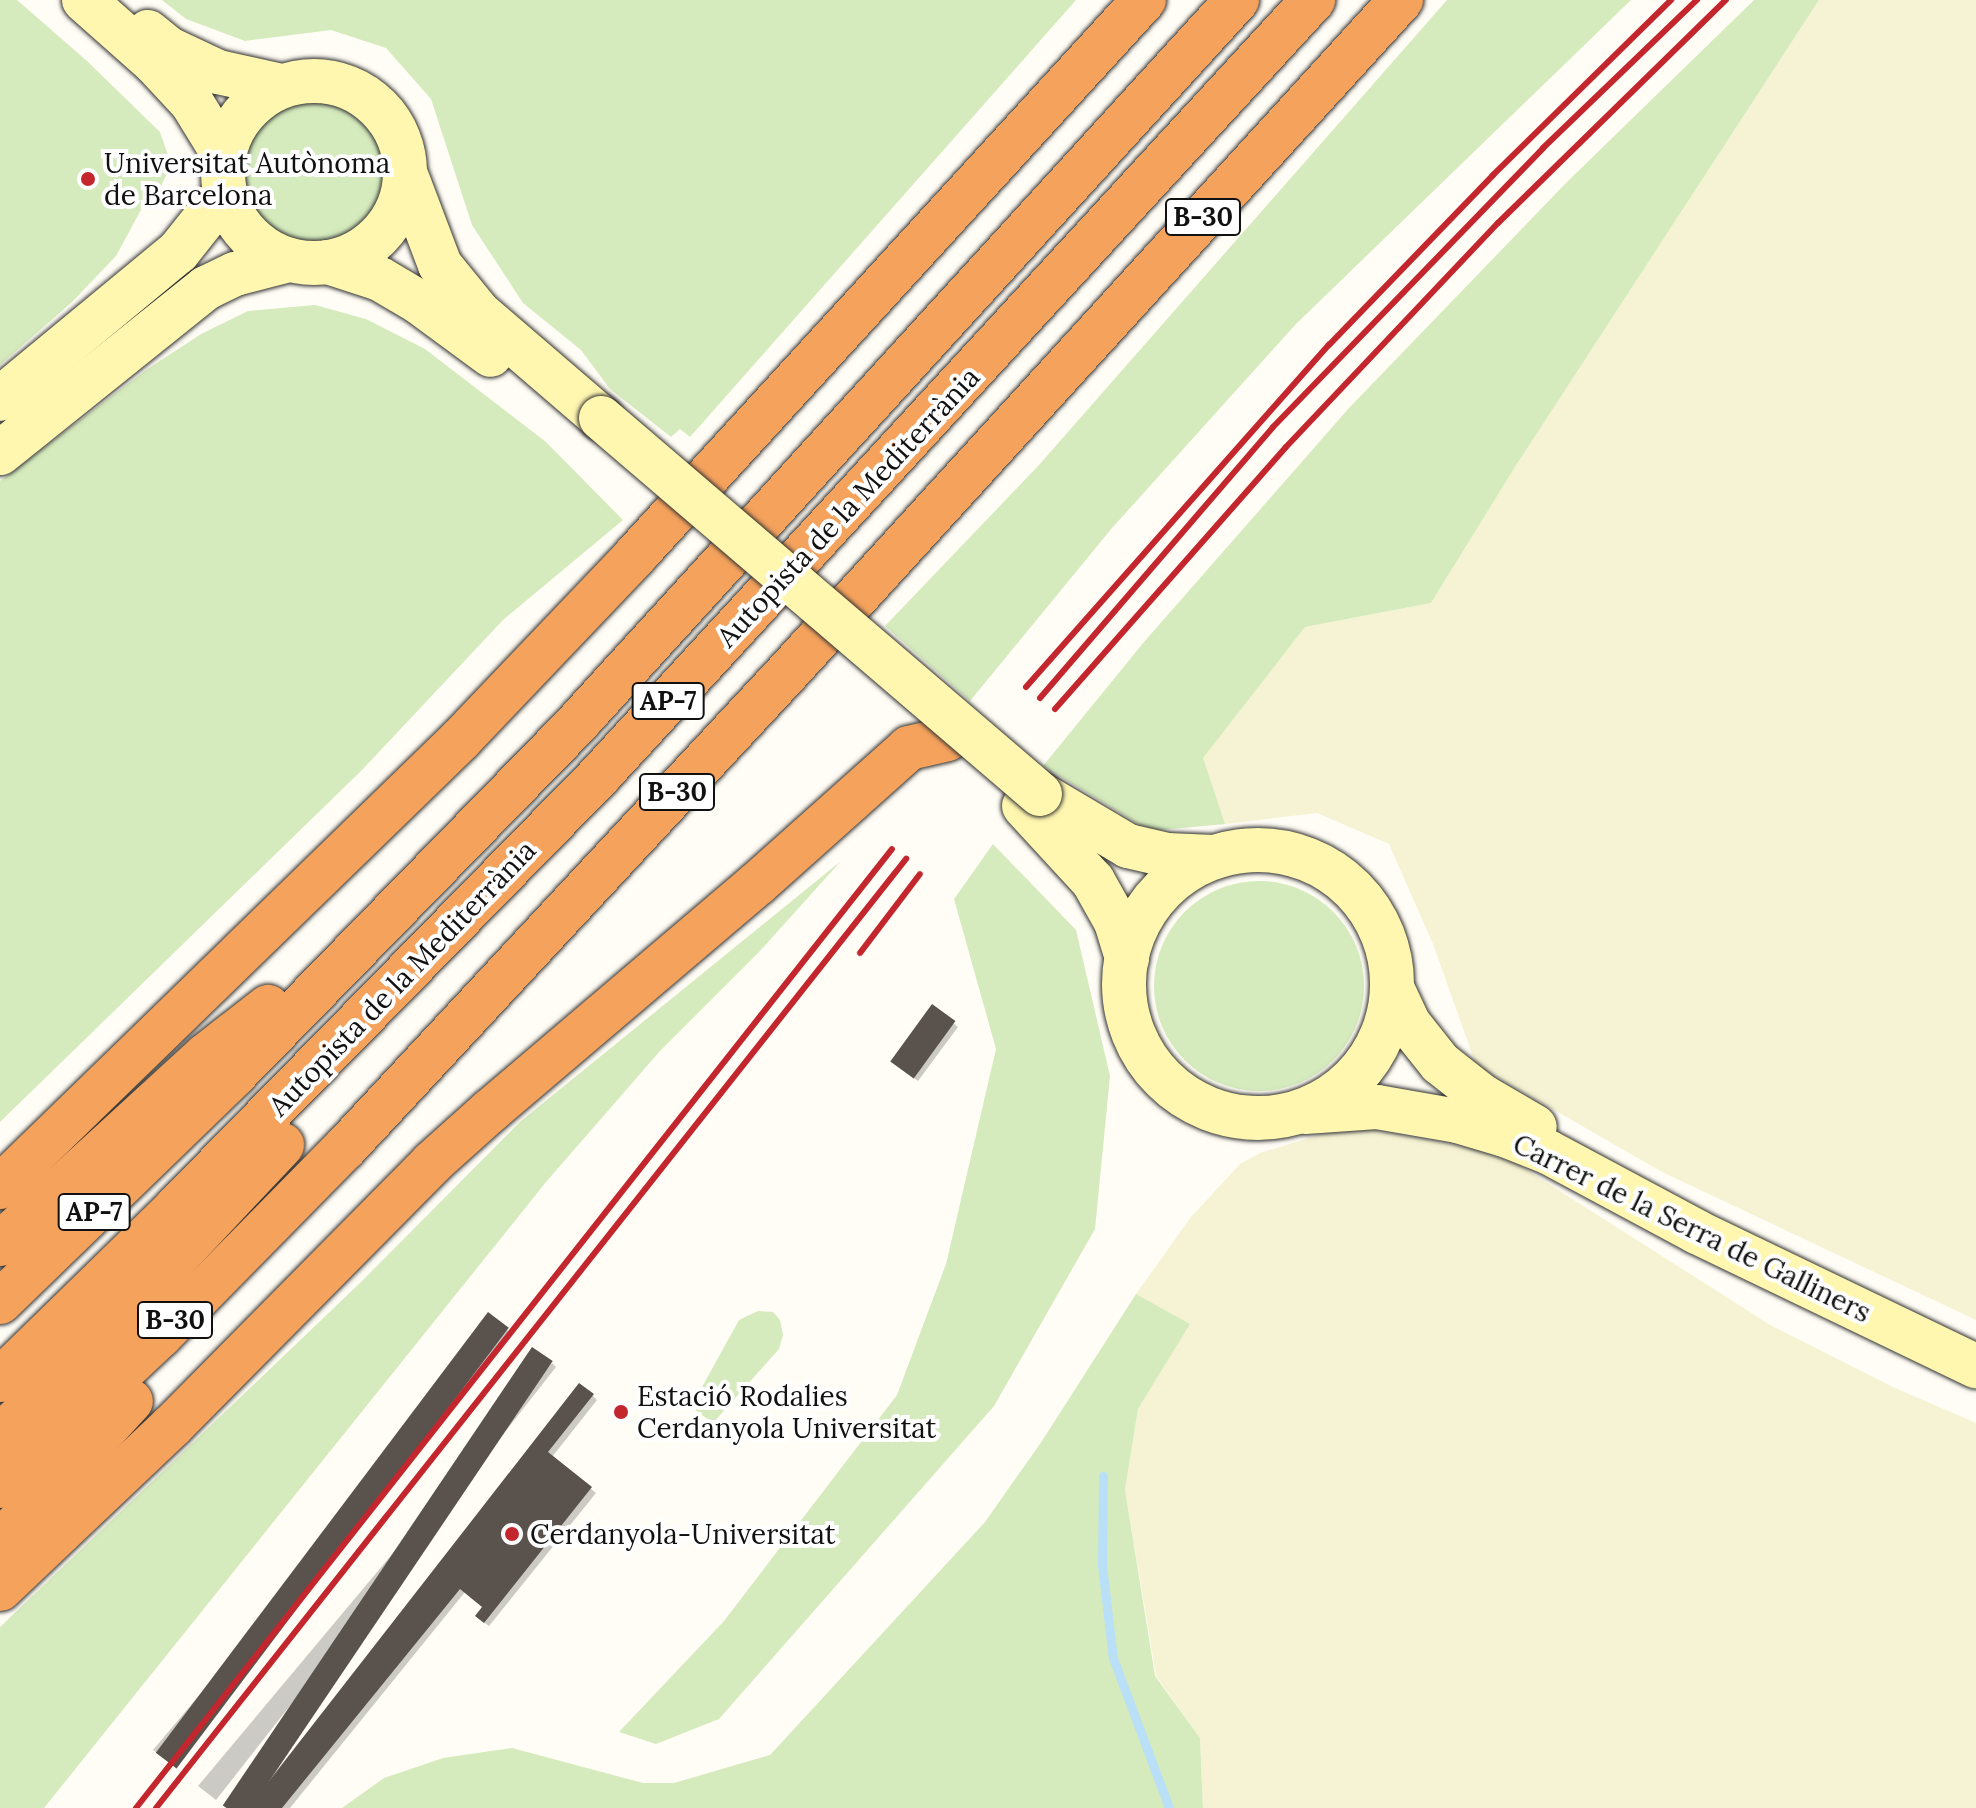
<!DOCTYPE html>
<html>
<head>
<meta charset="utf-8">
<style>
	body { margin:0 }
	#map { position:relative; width:1976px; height:1808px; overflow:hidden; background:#fffdf5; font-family:Lora,serif }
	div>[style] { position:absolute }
	.farmland>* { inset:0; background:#f6f3d4 }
	.green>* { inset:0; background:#d5ebbd }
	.round { border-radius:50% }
	.shadow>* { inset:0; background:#0003 }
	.stream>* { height:9px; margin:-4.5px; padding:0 4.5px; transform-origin:4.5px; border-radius:4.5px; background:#b9e0f7 }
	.building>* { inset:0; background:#5a524d; transform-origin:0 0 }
	.roads { filter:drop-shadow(0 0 2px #333) drop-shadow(0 0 2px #333) }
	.secondary>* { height:44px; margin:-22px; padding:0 22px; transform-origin:22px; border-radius:22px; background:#fff6b0 }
	.secondary>.ring { margin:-22px; padding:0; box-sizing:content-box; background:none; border:44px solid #fff6b0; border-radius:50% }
	.highway>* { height:44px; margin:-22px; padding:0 22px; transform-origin:22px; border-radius:22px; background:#f5a25d }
	.rail>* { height:6px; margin:-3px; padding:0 3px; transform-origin:3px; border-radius:3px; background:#c4262e }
	.bridges { filter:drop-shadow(0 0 2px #333) drop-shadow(0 0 2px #333) }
	.secondary-bridge>* { height:44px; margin:-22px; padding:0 22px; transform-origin:22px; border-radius:22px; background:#fff6b0 }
	.dots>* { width:22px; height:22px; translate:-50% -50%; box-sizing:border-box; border:4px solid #fff; border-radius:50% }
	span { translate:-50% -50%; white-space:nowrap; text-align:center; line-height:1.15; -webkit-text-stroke:8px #fff; paint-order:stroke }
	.shield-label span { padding:2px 6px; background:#fff; border:2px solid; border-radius:6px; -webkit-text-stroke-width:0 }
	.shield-label { font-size:26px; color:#111; font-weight:700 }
	.poi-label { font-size:28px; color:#111 }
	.left { translate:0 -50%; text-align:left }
	.street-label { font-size:28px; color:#111 }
</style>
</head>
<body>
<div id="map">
	<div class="farmland">
		<i style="clip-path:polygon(1819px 0,1976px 0,1976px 1320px,1662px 1172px,1476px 1065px,1433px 944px,1389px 844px,1317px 813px,1225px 824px,1202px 758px,1305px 627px,1431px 603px,1515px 467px)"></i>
		<i style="clip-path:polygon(1368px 1129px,1471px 1148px,1519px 1165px,1772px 1326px,1893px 1387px,1976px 1423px,1976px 1808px,1203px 1808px,1200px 1738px,1156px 1676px,1125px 1490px,1138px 1409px,1189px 1324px,1136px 1294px,1191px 1217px,1240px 1164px,1260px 1153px,1335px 1130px)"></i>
	</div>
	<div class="green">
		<i style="clip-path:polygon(0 0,17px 0,87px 61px,160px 132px,171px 164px,159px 191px,142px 208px,116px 256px,72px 302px,0 365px)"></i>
		<i style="clip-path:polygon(162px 0,1076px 0,690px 437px,680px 429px,671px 437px,610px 389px,581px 350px,523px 303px,472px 225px,431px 99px,386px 48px,331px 30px,245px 41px,186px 19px)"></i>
		<i style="clip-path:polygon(1447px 0,1631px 0,1296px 324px,1112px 528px,970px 701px,885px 626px,1039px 465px)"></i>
		<i style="clip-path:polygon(1754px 0,1819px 0,1515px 467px,1431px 603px,1305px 627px,1203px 758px,1225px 824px,1150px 831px,1043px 766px,1144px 642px,1349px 408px,1567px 182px)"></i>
		<i class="round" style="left:244px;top:101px;width:140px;height:140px"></i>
		<i style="clip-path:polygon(315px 305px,366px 319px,425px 349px,546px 442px,623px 520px,503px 620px,362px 770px,0 1122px,0 481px,146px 370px,201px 334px,248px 311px)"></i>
		<i style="clip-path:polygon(993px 844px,1076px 930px,1110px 1076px,1095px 1229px,994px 1406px,719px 1719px,656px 1744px,619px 1732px,724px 1621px,897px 1395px,946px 1264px,996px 1049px,954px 899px)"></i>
		<i style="clip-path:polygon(841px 861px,759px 952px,660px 1051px,546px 1182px,44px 1808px,0 1808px,0 1627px,362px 1281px,521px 1121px)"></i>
		<i class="round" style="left:1154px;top:881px;width:210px;height:210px"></i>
		<i style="clip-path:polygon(1136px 1294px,1190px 1324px,1138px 1409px,1125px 1490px,1155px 1676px,1200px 1738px,1203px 1808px,342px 1808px,384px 1778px,443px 1758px,512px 1748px,643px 1783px,674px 1783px,770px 1755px,985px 1522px,1042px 1441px)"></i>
		<i style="clip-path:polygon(758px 1311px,773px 1312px,780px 1320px,783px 1335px,779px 1349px,713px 1423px,691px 1407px,739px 1320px)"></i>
	</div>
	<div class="shadow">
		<i style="clip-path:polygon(932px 1007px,958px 1027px,918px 1081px,896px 1065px)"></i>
		<i style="clip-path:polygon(507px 1330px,512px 1334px,172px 1764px,153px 1750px)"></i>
		<i style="clip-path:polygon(552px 1363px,556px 1367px,216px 1800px,198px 1786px)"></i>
		<i style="clip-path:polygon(592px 1395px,597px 1400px,552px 1457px,596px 1493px,489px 1626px,482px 1621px,485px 1607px,465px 1592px,290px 1808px,250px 1808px)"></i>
	</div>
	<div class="stream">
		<i style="left:1103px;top:1476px;width:89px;rotate:90.6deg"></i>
		<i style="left:1102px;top:1565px;width:94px;rotate:83.3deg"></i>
		<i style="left:1113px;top:1658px;width:160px;rotate:69.5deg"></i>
	</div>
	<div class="building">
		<i style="left:932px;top:1004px;width:29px;height:71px;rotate:36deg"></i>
		<i style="left:488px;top:1312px;width:26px;height:552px;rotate:37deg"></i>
		<i style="left:532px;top:1347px;width:25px;height:553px;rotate:34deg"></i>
		<i style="clip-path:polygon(579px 1383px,594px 1394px,548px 1452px,592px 1487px,484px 1623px,475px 1616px,482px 1607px,460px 1589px,282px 1808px,248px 1808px)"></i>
	</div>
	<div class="roads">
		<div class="secondary">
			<i style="left:84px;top:0;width:95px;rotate:41.6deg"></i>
			<i style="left:155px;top:63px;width:54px;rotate:47.2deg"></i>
			<i style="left:192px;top:103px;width:61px;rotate:58.4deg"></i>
			<i style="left:148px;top:32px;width:27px;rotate:39deg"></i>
			<i style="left:169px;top:49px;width:54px;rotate:25.1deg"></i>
			<i style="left:218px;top:72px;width:65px;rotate:12.5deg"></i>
			<i class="ring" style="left:223px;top:81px;width:138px;height:138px"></i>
			<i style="left:406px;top:175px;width:96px;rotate:69.3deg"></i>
			<i style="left:440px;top:265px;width:62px;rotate:50.9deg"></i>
			<i style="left:479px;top:313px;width:161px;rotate:40.7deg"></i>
			<i style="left:328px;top:262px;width:55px;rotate:18.1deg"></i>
			<i style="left:380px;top:279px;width:45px;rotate:30.5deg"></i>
			<i style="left:419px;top:302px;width:89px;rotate:36.4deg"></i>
			<i style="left:0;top:399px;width:231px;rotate:-39.6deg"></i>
			<i style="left:178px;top:252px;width:75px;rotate:-51.5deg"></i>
			<i style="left:0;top:453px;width:264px;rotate:-38.7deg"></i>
			<i style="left:206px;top:288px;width:32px;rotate:-26deg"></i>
			<i style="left:235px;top:274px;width:56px;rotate:-14.5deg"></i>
			<i style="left:1040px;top:794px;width:102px;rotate:30.6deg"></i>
			<i style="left:1128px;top:846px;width:40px;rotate:13deg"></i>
			<i style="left:1167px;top:855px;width:47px;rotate:2.4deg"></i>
			<i style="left:1024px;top:806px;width:102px;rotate:47.4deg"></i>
			<i style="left:1093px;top:881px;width:47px;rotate:60.7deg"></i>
			<i style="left:1116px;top:922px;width:38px;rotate:73deg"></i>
			<i class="ring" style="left:1124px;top:850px;width:224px;height:224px"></i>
			<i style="left:1394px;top:992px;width:35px;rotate:65deg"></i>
			<i style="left:1409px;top:1024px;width:50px;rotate:51.5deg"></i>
			<i style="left:1440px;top:1063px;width:53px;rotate:38.2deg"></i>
			<i style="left:1482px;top:1096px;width:61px;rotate:30.3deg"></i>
			<i style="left:1305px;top:1112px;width:72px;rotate:-4deg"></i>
			<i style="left:1377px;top:1107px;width:81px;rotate:9.9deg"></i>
			<i style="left:1457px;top:1121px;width:50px;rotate:16.3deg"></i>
			<i style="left:1505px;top:1135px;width:46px;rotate:21.6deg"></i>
			<i style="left:1548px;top:1152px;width:169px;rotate:28.2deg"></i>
			<i style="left:1697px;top:1232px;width:310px;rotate:25.7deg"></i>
		</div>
		<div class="highway">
			<i style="left:0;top:1187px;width:643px;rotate:-44.18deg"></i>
			<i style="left:461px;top:739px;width:253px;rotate:-46.4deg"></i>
			<i style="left:635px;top:556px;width:754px;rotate:-47.53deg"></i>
			<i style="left:0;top:1244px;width:278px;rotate:-42.5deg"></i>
			<i style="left:205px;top:1056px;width:80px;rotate:-37.9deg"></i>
			<i style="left:0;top:1302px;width:327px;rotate:-44.1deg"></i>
			<i style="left:235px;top:1074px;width:494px;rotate:-45.7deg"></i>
			<i style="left:580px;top:720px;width:975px;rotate:-47.62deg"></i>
			<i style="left:0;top:1380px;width:246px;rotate:-44.3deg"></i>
			<i style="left:176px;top:1208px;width:605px;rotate:-45.6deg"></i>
			<i style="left:599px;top:776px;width:1055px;rotate:-47.38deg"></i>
			<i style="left:0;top:1436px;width:98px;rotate:-43.3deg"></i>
			<i style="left:71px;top:1369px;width:308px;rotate:-46.7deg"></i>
			<i style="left:0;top:1486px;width:221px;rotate:-43.2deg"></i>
			<i style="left:161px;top:1335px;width:262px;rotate:-45.5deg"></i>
			<i style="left:345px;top:1148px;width:650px;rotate:-47.06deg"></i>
			<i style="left:788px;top:672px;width:910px;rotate:-47.63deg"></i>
			<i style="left:0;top:1543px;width:193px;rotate:-47.3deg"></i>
			<i style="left:0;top:1589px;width:238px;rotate:-43.5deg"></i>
			<i style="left:173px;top:1425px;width:368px;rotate:-45.3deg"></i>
			<i style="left:432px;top:1163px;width:78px;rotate:-41.9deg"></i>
			<i style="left:490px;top:1111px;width:350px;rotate:-40.4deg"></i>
			<i style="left:757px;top:884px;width:204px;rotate:-41.8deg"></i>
			<i style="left:909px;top:748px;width:39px;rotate:-13deg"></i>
		</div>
	</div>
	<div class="rail">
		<i style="left:1026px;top:687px;width:457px;rotate:-48.5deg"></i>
		<i style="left:1329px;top:345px;width:236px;rotate:-46deg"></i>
		<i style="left:1493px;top:175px;width:250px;rotate:-44.5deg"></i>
		<i style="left:1040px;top:698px;width:357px;rotate:-49.3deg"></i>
		<i style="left:1273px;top:427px;width:388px;rotate:-45.9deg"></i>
		<i style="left:1543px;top:148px;width:214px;rotate:-43.9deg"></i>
		<i style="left:1055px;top:709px;width:349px;rotate:-48.6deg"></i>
		<i style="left:1286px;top:447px;width:308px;rotate:-46.6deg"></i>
		<i style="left:1498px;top:223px;width:319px;rotate:-44.4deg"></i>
		<i style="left:860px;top:953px;width:99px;rotate:-52.8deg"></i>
		<i style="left:136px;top:1808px;width:1221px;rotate:-51.75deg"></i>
		<i style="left:156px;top:1808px;width:1210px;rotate:-51.68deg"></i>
	</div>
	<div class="bridges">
		<div class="secondary-bridge">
			<i style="left:601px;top:418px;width:578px;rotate:40.58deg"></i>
		</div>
	</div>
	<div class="dots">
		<i style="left:88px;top:179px;background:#c4262e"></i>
		<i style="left:621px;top:1412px;background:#c4262e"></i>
		<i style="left:512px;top:1534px;background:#c4262e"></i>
	</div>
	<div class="shield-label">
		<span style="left:1203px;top:217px">B-30</span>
		<span style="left:668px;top:701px">AP-7</span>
		<span style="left:677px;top:792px">B-30</span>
		<span style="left:94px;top:1212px">AP-7</span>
		<span style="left:175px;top:1320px">B-30</span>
	</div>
	<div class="poi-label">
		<span class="left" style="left:104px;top:179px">Universitat Autònoma<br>de Barcelona</span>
		<span class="left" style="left:637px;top:1412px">Estació Rodalies<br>Cerdanyola Universitat</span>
		<span class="left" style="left:530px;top:1534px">Cerdanyola-Universitat</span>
	</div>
	<div class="street-label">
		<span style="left:848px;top:507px;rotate:-47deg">Autopista de la Mediterrània</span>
		<span style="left:402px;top:978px;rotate:-46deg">Autopista de la Mediterrània</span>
		<span style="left:1692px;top:1228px;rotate:26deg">Carrer de la Serra de Galliners</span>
	</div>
</div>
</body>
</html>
